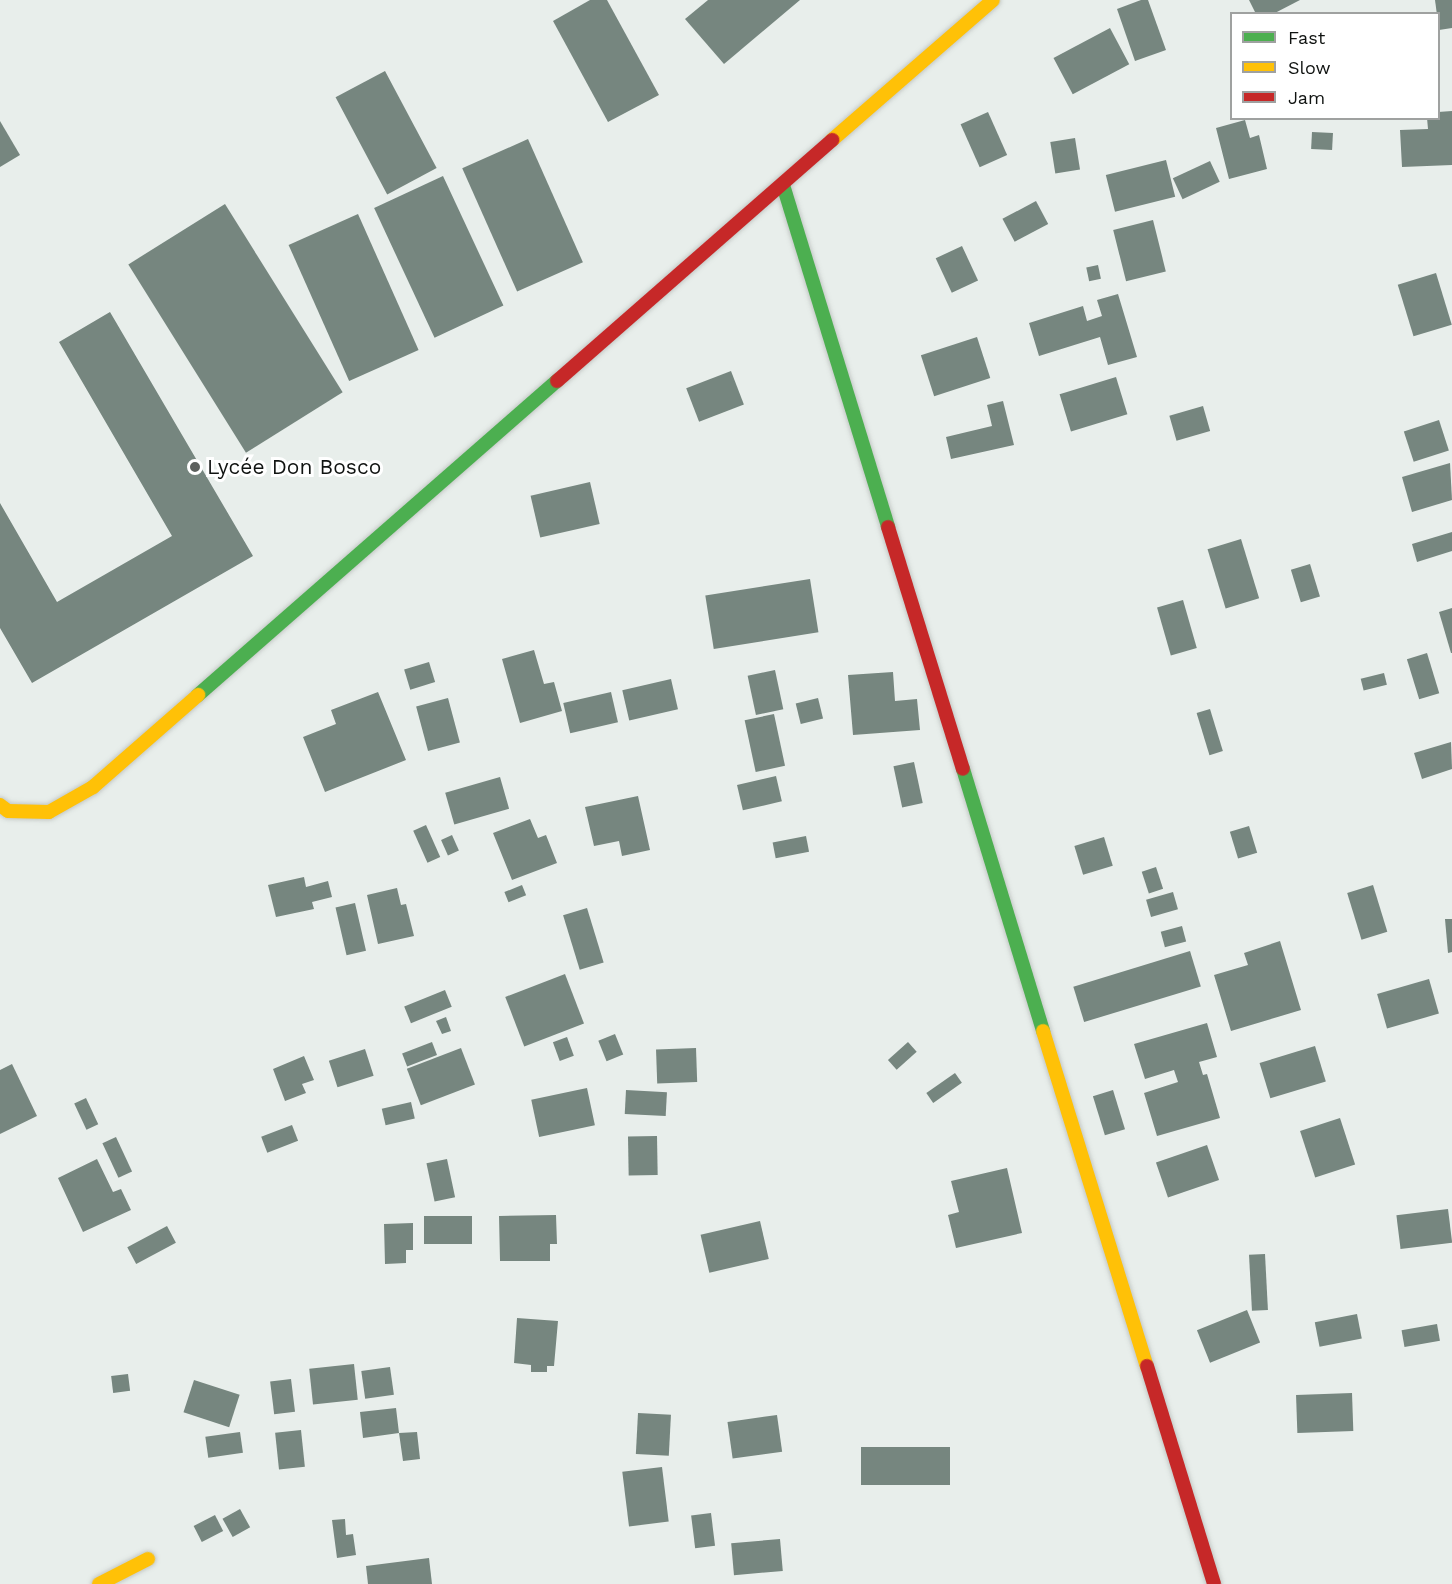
<!DOCTYPE html>
<html>
<head>
<meta charset="utf-8">
<style>
	body { margin:0 }
	#map { position:relative; width:1452px; height:1584px; overflow:hidden; background:#e8eeeb; font-family:"Work Sans",sans-serif }
	div>[style] { position:absolute }
	.building>* { inset:0; background:#76867f; transform-origin:0 0 }
	.roads { filter:drop-shadow(0 0 2px #c4c9c6) drop-shadow(0 0 2px #c4c9c6) }
	.fast>* { height:14px; margin:-7px; padding:0 7px; transform-origin:7px; border-radius:7px; background:#4caf50 }
	.slow>* { height:14px; margin:-7px; padding:0 7px; transform-origin:7px; border-radius:7px; background:#ffc107 }
	.jam>* { height:14px; margin:-7px; padding:0 7px; transform-origin:7px; border-radius:7px; background:#c62828 }
	.dots>* { width:16px; height:16px; translate:-50% -50%; box-sizing:border-box; border:3px solid #fff; border-radius:50% }
	span { translate:-50% -50%; white-space:nowrap; text-align:center; line-height:1.15; -webkit-text-stroke:6px #fff; paint-order:stroke }
	.poi-label { font-size:21px; color:#101311 }
	.left { translate:0 -50%; text-align:left }
	.legend { position:absolute; left:1230px; top:12px; width:210px; height:108px; box-sizing:border-box; background:#fff; border:2px solid #9fa1a0; margin:0; padding:8px 10px; list-style:none; font-size:18px; color:#101311 }
	.legend li { display:flex; align-items:center; gap:12px; height:30px }
	.legend b { width:30px; border:2px solid #9fa1a0 }
</style>
</head>
<body>
<div id="map">
	<div class="building">
		<i style="clip-path:polygon(590px 0,607px 0,659px 95px,608px 122px,553px 21px)"></i>
		<i style="clip-path:polygon(708px 0,800px 0,724px 64px,685px 19px)"></i>
		<i style="clip-path:polygon(1141px 0,1148px 0,1166px 50px,1135px 61px,1117px 9px)"></i>
		<i style="clip-path:polygon(1249px 0,1300px 0,1273px 14px,1256px 14px)"></i>
		<i style="clip-path:polygon(1435px 0,1452px 0,1452px 28px,1439px 30px)"></i>
		<i style="left:1110px;top:28px;width:41px;height:64px;rotate:62deg"></i>
		<i style="left:385px;top:71px;width:110px;height:56px;rotate:62deg"></i>
		<i style="clip-path:polygon(1452px 111px,1452px 165px,1402px 167px,1400px 130px,1428px 129px,1427px 118px,1438px 118px,1438px 112px)"></i>
		<i style="left:988px;top:112px;width:47px;height:30px;rotate:66deg"></i>
		<i style="clip-path:polygon(1245px 120px,1250px 138px,1259px 135px,1267px 169px,1229px 179px,1216px 128px)"></i>
		<i style="clip-path:polygon(0 121px,20px 155px,0 167px)"></i>
		<i style="left:1312px;top:132px;width:21px;height:17px;rotate:3deg"></i>
		<i style="left:1075px;top:138px;width:32px;height:25px;rotate:81deg"></i>
		<i style="left:528px;top:139px;width:135px;height:72px;rotate:66deg"></i>
		<i style="left:1166px;top:160px;width:38px;height:62px;rotate:76deg"></i>
		<i style="left:1210px;top:161px;width:23px;height:41px;rotate:65deg"></i>
		<i style="left:443px;top:176px;width:143px;height:76px;rotate:65deg"></i>
		<i style="left:1036px;top:201px;width:26px;height:38px;rotate:62deg"></i>
		<i style="left:225px;top:204px;width:222px;height:114px;rotate:58deg"></i>
		<i style="left:358px;top:214px;width:149px;height:76px;rotate:66deg"></i>
		<i style="left:1153px;top:220px;width:53px;height:41px;rotate:76deg"></i>
		<i style="left:962px;top:246px;width:38px;height:29px;rotate:65deg"></i>
		<i style="left:1098px;top:265px;width:14px;height:12px;rotate:78deg"></i>
		<i style="left:1436px;top:273px;width:54px;height:40px;rotate:73deg"></i>
		<i style="clip-path:polygon(1118px 294px,1137px 357px,1108px 365px,1100px 337px,1039px 356px,1029px 323px,1083px 306px,1087px 321px,1102px 316px,1097px 300px)"></i>
		<i style="clip-path:polygon(110px 312px,253px 556px,32px 683px,0 628px,0 503px,57px 602px,172px 536px,59px 342px)"></i>
		<i style="left:977px;top:337px;width:43px;height:59px;rotate:72deg"></i>
		<i style="left:731px;top:371px;width:36px;height:48px;rotate:69deg"></i>
		<i style="left:1116px;top:377px;width:39px;height:59px;rotate:73deg"></i>
		<i style="clip-path:polygon(1003px 401px,1014px 445px,951px 459px,946px 437px,992px 426px,987px 405px)"></i>
		<i style="left:1203px;top:406px;width:26px;height:35px;rotate:74deg"></i>
		<i style="left:1439px;top:420px;width:32px;height:37px;rotate:72deg"></i>
		<i style="clip-path:polygon(1450px 463px,1452px 500px,1412px 512px,1402px 477px)"></i>
		<i style="left:590px;top:482px;width:43px;height:61px;rotate:77deg"></i>
		<i style="clip-path:polygon(1452px 532px,1452px 551px,1417px 562px,1412px 544px)"></i>
		<i style="left:1241px;top:539px;width:62px;height:35px;rotate:73deg"></i>
		<i style="left:1310px;top:564px;width:34px;height:20px;rotate:73deg"></i>
		<i style="left:810px;top:579px;width:54px;height:106px;rotate:81deg"></i>
		<i style="left:1183px;top:600px;width:50px;height:27px;rotate:74deg"></i>
		<i style="clip-path:polygon(1452px 608px,1452px 653px,1451px 653px,1439px 612px)"></i>
		<i style="clip-path:polygon(534px 650px,544px 684px,554px 682px,562px 711px,520px 723px,502px 659px)"></i>
		<i style="left:1427px;top:653px;width:42px;height:21px;rotate:73deg"></i>
		<i style="left:429px;top:662px;width:21px;height:26px;rotate:73deg"></i>
		<i style="left:775px;top:670px;width:40px;height:28px;rotate:78deg"></i>
		<i style="clip-path:polygon(893px 672px,895px 701px,917px 699px,920px 730px,853px 735px,848px 675px)"></i>
		<i style="left:1384px;top:673px;width:12px;height:24px;rotate:76deg"></i>
		<i style="left:671px;top:679px;width:31px;height:50px;rotate:77deg"></i>
		<i style="clip-path:polygon(378px 692px,406px 760px,325px 792px,303px 737px,336px 724px,331px 710px)"></i>
		<i style="left:611px;top:692px;width:31px;height:49px;rotate:77deg"></i>
		<i style="left:448px;top:698px;width:46px;height:33px;rotate:75deg"></i>
		<i style="left:818px;top:698px;width:21px;height:23px;rotate:76deg"></i>
		<i style="left:1210px;top:709px;width:44px;height:14px;rotate:73deg"></i>
		<i style="left:774px;top:714px;width:53px;height:30px;rotate:78deg"></i>
		<i style="clip-path:polygon(1451px 742px,1452px 769px,1422px 779px,1414px 753px)"></i>
		<i style="left:914px;top:762px;width:42px;height:21px;rotate:78deg"></i>
		<i style="left:776px;top:776px;width:26px;height:40px;rotate:77deg"></i>
		<i style="left:500px;top:777px;width:33px;height:57px;rotate:74deg"></i>
		<i style="clip-path:polygon(638px 796px,650px 850px,622px 856px,619px 841px,594px 846px,585px 807px)"></i>
		<i style="clip-path:polygon(530px 819px,538px 838px,546px 835px,557px 863px,512px 880px,493px 833px)"></i>
		<i style="left:426px;top:825px;width:35px;height:14px;rotate:66deg"></i>
		<i style="left:1249px;top:826px;width:28px;height:20px;rotate:73deg"></i>
		<i style="left:452px;top:835px;width:17px;height:12px;rotate:66deg"></i>
		<i style="left:806px;top:836px;width:16px;height:34px;rotate:79deg"></i>
		<i style="left:1104px;top:837px;width:30px;height:31px;rotate:73deg"></i>
		<i style="left:1156px;top:867px;width:23px;height:15px;rotate:72deg"></i>
		<i style="clip-path:polygon(304px 877px,306px 887px,328px 881px,332px 897px,312px 902px,314px 909px,276px 917px,268px 885px)"></i>
		<i style="left:522px;top:885px;width:11px;height:19px;rotate:68deg"></i>
		<i style="left:1373px;top:885px;width:49px;height:27px;rotate:73deg"></i>
		<i style="clip-path:polygon(397px 888px,401px 905px,406px 904px,414px 936px,378px 944px,367px 895px)"></i>
		<i style="left:1173px;top:892px;width:18px;height:28px;rotate:74deg"></i>
		<i style="left:355px;top:903px;width:49px;height:20px;rotate:77deg"></i>
		<i style="left:587px;top:908px;width:57px;height:25px;rotate:73deg"></i>
		<i style="clip-path:polygon(1445px 919px,1452px 919px,1452px 952px,1448px 953px)"></i>
		<i style="left:1182px;top:926px;width:16px;height:22px;rotate:75deg"></i>
		<i style="clip-path:polygon(1280px 941px,1301px 1010px,1231px 1031px,1214px 975px,1248px 965px,1244px 953px)"></i>
		<i style="left:1190px;top:951px;width:37px;height:122px;rotate:73deg"></i>
		<i style="left:565px;top:974px;width:53px;height:64px;rotate:69deg"></i>
		<i style="left:1429px;top:979px;width:36px;height:54px;rotate:74deg"></i>
		<i style="left:445px;top:990px;width:18px;height:44px;rotate:68deg"></i>
		<i style="clip-path:polygon(446px 1017px,451px 1031px,442px 1034px,436px 1021px)"></i>
		<i style="clip-path:polygon(1207px 1023px,1217px 1057px,1199px 1062px,1203px 1075px,1207px 1074px,1220px 1118px,1157px 1136px,1144px 1093px,1178px 1082px,1174px 1070px,1145px 1079px,1134px 1044px)"></i>
		<i style="left:615px;top:1034px;width:22px;height:18px;rotate:68deg"></i>
		<i style="left:567px;top:1037px;width:20px;height:15px;rotate:70deg"></i>
		<i style="left:432px;top:1042px;width:14px;height:32px;rotate:69deg"></i>
		<i style="left:908px;top:1042px;width:13px;height:27px;rotate:48deg"></i>
		<i style="left:1315px;top:1046px;width:37px;height:58px;rotate:73deg"></i>
		<i style="left:461px;top:1048px;width:39px;height:58px;rotate:69deg"></i>
		<i style="left:696px;top:1048px;width:34px;height:40px;rotate:88deg"></i>
		<i style="left:365px;top:1049px;width:28px;height:38px;rotate:72deg"></i>
		<i style="clip-path:polygon(304px 1056px,314px 1080px,302px 1084px,306px 1093px,285px 1101px,273px 1069px)"></i>
		<i style="clip-path:polygon(12px 1064px,37px 1116px,0 1134px,0 1070px)"></i>
		<i style="left:955px;top:1073px;width:12px;height:35px;rotate:55deg"></i>
		<i style="left:587px;top:1088px;width:38px;height:57px;rotate:78deg"></i>
		<i style="left:626px;top:1090px;width:41px;height:24px;rotate:3deg"></i>
		<i style="left:1113px;top:1090px;width:41px;height:21px;rotate:73deg"></i>
		<i style="left:86px;top:1098px;width:29px;height:13px;rotate:65deg"></i>
		<i style="left:411px;top:1102px;width:17px;height:30px;rotate:77deg"></i>
		<i style="left:1340px;top:1118px;width:49px;height:42px;rotate:72deg"></i>
		<i style="left:292px;top:1125px;width:17px;height:33px;rotate:69deg"></i>
		<i style="left:657px;top:1136px;width:39px;height:29px;rotate:89deg"></i>
		<i style="left:116px;top:1137px;width:38px;height:15px;rotate:65deg"></i>
		<i style="left:1207px;top:1145px;width:37px;height:54px;rotate:71deg"></i>
		<i style="clip-path:polygon(97px 1159px,113px 1192px,121px 1189px,131px 1210px,83px 1232px,58px 1178px)"></i>
		<i style="left:447px;top:1159px;width:39px;height:21px;rotate:78deg"></i>
		<i style="clip-path:polygon(1007px 1168px,1022px 1233px,956px 1248px,948px 1215px,959px 1212px,951px 1181px)"></i>
		<i style="left:1448px;top:1209px;width:34px;height:52px;rotate:83deg"></i>
		<i style="clip-path:polygon(556px 1215px,557px 1244px,550px 1244px,550px 1261px,500px 1261px,499px 1216px)"></i>
		<i style="left:472px;top:1216px;width:28px;height:48px;rotate:90deg"></i>
		<i style="left:760px;top:1221px;width:39px;height:61px;rotate:77deg"></i>
		<i style="clip-path:polygon(413px 1223px,413px 1250px,406px 1250px,406px 1263px,385px 1264px,384px 1224px)"></i>
		<i style="left:167px;top:1226px;width:19px;height:45px;rotate:62deg"></i>
		<i style="left:1265px;top:1254px;width:56px;height:16px;rotate:87deg"></i>
		<i style="left:1247px;top:1310px;width:35px;height:54px;rotate:68deg"></i>
		<i style="left:1357px;top:1314px;width:25px;height:43px;rotate:79deg"></i>
		<i style="clip-path:polygon(517px 1318px,558px 1321px,554px 1366px,547px 1366px,547px 1372px,531px 1372px,531px 1365px,514px 1363px)"></i>
		<i style="left:1437px;top:1324px;width:17px;height:36px;rotate:80deg"></i>
		<i style="left:354px;top:1364px;width:36px;height:45px;rotate:84deg"></i>
		<i style="left:390px;top:1367px;width:28px;height:29px;rotate:82deg"></i>
		<i style="left:128px;top:1374px;width:17px;height:17px;rotate:83deg"></i>
		<i style="left:291px;top:1379px;width:33px;height:21px;rotate:83deg"></i>
		<i style="left:194px;top:1380px;width:48px;height:34px;rotate:18deg"></i>
		<i style="left:1352px;top:1393px;width:38px;height:56px;rotate:88deg"></i>
		<i style="clip-path:polygon(396px 1408px,399px 1433px,417px 1432px,420px 1459px,403px 1461px,399px 1433px,363px 1438px,360px 1412px)"></i>
		<i style="left:638px;top:1413px;width:33px;height:41px;rotate:3deg"></i>
		<i style="left:777px;top:1415px;width:37px;height:50px;rotate:82deg"></i>
		<i style="left:301px;top:1430px;width:37px;height:26px;rotate:84deg"></i>
		<i style="left:240px;top:1432px;width:21px;height:35px;rotate:82deg"></i>
		<i style="left:861px;top:1447px;width:89px;height:38px"></i>
		<i style="left:662px;top:1467px;width:55px;height:40px;rotate:83deg"></i>
		<i style="left:240px;top:1509px;width:21px;height:20px;rotate:61deg"></i>
		<i style="left:711px;top:1513px;width:33px;height:20px;rotate:83deg"></i>
		<i style="left:215px;top:1515px;width:18px;height:24px;rotate:63deg"></i>
		<i style="clip-path:polygon(345px 1519px,346px 1535px,353px 1534px,356px 1555px,337px 1558px,332px 1520px)"></i>
		<i style="left:780px;top:1539px;width:32px;height:49px;rotate:85deg"></i>
		<i style="clip-path:polygon(429px 1558px,432px 1584px,368px 1584px,366px 1566px)"></i>
	</div>
	<div class="roads">
		<div class="fast">
			<i style="left:783px;top:185px;width:358px;rotate:72.9deg"></i>
			<i style="left:198px;top:695px;width:477px;rotate:-41.2deg"></i>
			<i style="left:963px;top:769px;width:274px;rotate:73deg"></i>
		</div>
		<div class="slow">
			<i style="left:832px;top:140px;width:213px;rotate:-41deg"></i>
			<i style="left:0;top:805px;width:10px;rotate:37deg"></i>
			<i style="left:8px;top:811px;width:41px;rotate:1.4deg"></i>
			<i style="left:49px;top:812px;width:51px;rotate:-29.6deg"></i>
			<i style="left:93px;top:787px;width:140px;rotate:-41.2deg"></i>
			<i style="left:1043px;top:1031px;width:351px;rotate:72.8deg"></i>
			<i style="left:99px;top:1584px;width:55px;rotate:-27deg"></i>
		</div>
		<div class="jam">
			<i style="left:557px;top:381px;width:366px;rotate:-41.2deg"></i>
			<i style="left:888px;top:527px;width:253px;rotate:72.8deg"></i>
			<i style="left:1147px;top:1366px;width:228px;rotate:72.9deg"></i>
		</div>
	</div>
	<div class="dots">
		<i style="left:195px;top:467px;background:#5c605d"></i>
	</div>
	<div class="poi-label">
		<span class="left" style="left:207px;top:467px">Lycée Don Bosco</span>
	</div>
	<ul class="legend">
	<li><b style="height:8px;background:#4caf50"></b>Fast</li>
	<li><b style="height:8px;background:#ffc107"></b>Slow</li>
	<li><b style="height:8px;background:#c62828"></b>Jam</li>
	</ul>
</div>
</body>
</html>
